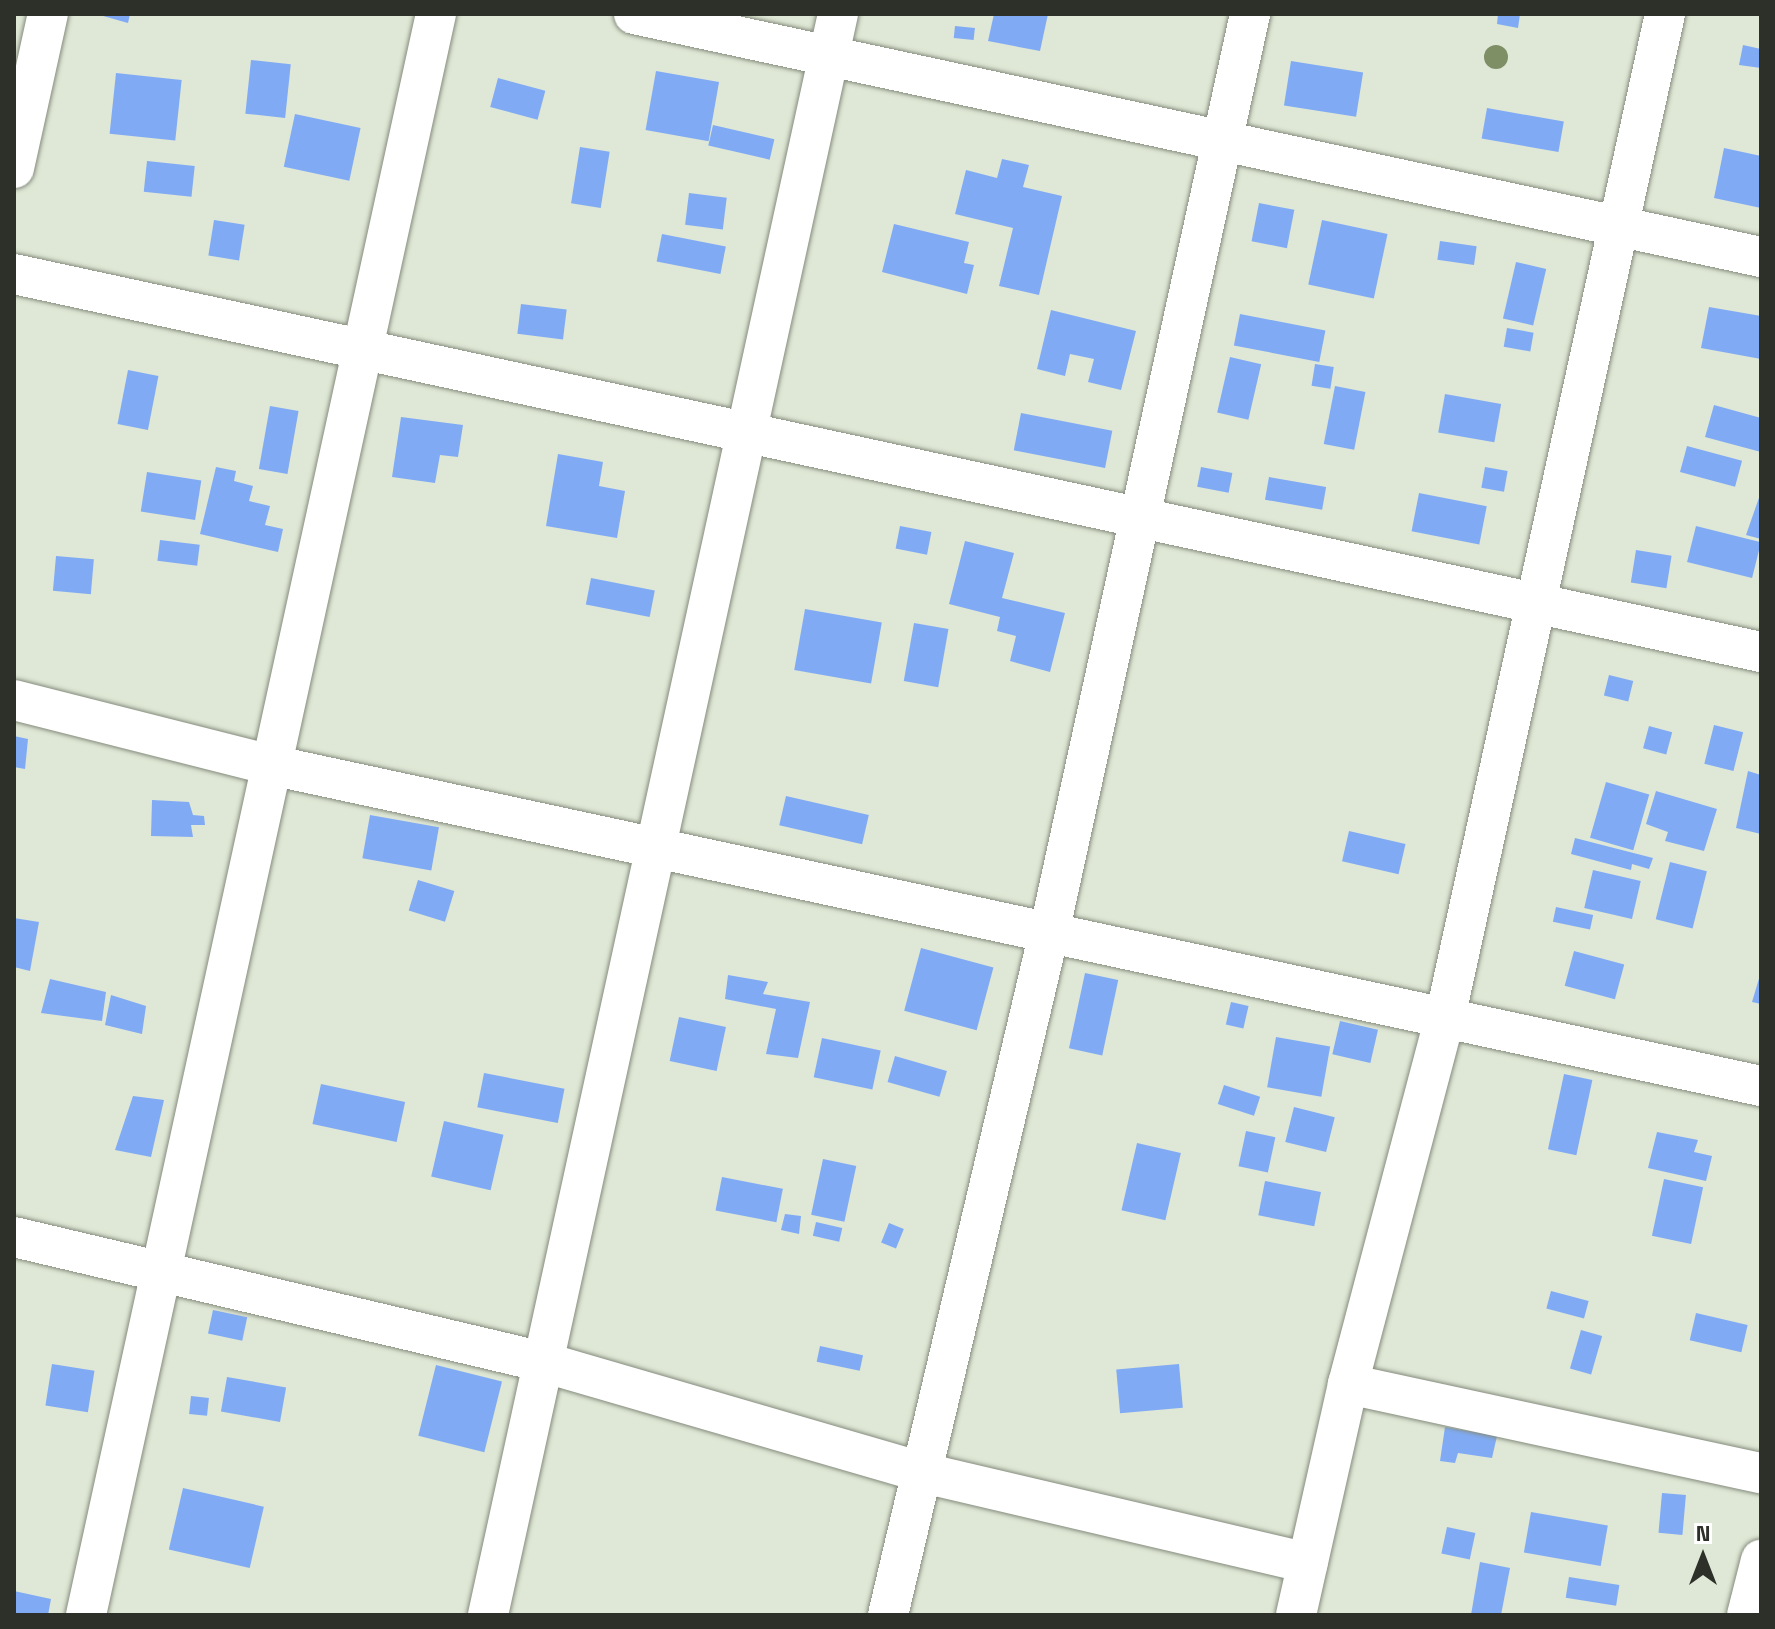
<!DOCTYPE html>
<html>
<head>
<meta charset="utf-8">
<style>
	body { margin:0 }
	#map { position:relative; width:1775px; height:1629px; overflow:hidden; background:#dfe7d6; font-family:"Space Grotesk",sans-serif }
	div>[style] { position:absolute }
	.building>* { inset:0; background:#80abf4; transform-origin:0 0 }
	.roads { filter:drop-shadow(0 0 2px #858c7d) drop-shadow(0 0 2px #858c7d) }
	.minor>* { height:40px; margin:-20px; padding:0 20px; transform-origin:20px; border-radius:20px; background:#fff }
	.trees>* { width:24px; height:24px; margin:-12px; border-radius:50%; background:#7e8e65 }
	span { translate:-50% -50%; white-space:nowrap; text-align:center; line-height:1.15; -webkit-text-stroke:7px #fff; paint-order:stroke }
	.frame { position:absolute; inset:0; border:16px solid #2d3029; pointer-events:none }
	.north { position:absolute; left:1663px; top:1517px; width:80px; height:80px; -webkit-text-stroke:6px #fff; paint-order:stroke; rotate:0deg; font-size:22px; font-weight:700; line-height:32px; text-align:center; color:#2d3029 }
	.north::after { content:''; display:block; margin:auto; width:28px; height:36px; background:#2d3029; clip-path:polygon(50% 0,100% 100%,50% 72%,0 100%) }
</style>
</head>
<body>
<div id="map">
	<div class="building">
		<i style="clip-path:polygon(96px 14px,130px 14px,128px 23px)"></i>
		<i style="clip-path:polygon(994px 14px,1048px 14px,1040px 51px,988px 41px)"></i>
		<i style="clip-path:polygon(1498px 14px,1520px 14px,1518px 28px,1497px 24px)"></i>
		<i style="left:955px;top:26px;width:20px;height:12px;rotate:6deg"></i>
		<i style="clip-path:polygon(1743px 45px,1761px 49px,1761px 68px,1739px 65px)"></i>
		<i style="left:251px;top:60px;width:40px;height:54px;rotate:6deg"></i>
		<i style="left:1291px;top:61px;width:73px;height:45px;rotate:9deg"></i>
		<i style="left:656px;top:71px;width:64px;height:60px;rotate:10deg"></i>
		<i style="left:116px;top:73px;width:66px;height:61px;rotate:6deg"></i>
		<i style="left:498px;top:78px;width:49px;height:30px;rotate:15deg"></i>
		<i style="left:1487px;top:108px;width:78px;height:31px;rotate:10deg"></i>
		<i style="left:295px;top:114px;width:67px;height:54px;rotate:12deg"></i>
		<i style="left:713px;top:125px;width:63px;height:21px;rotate:13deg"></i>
		<i style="left:580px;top:147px;width:30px;height:57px;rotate:9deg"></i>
		<i style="clip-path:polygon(1724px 148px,1761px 156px,1761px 208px,1714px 198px)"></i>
		<i style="clip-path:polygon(1002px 159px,1029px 165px,1023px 187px,1062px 196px,1039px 295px,999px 286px,1013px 228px,955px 214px,966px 170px,997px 178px)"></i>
		<i style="left:147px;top:161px;width:48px;height:31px;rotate:6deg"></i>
		<i style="left:689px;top:193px;width:38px;height:32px;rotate:7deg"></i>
		<i style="left:1259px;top:203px;width:36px;height:39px;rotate:11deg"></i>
		<i style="left:214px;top:220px;width:31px;height:36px;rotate:9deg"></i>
		<i style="left:1322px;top:220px;width:67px;height:66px;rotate:12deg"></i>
		<i style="clip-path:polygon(894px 224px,969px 242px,964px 263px,974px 265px,967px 294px,882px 272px)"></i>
		<i style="left:662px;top:234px;width:65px;height:28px;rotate:11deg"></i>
		<i style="left:1440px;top:241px;width:37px;height:19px;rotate:8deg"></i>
		<i style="left:1516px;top:262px;width:31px;height:58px;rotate:13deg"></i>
		<i style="left:521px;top:304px;width:46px;height:30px;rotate:7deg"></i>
		<i style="clip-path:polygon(1709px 307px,1761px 316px,1761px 359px,1701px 348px)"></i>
		<i style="clip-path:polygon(1051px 310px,1136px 331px,1121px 390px,1088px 382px,1094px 359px,1070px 354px,1065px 376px,1037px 369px)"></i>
		<i style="left:1240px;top:314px;width:87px;height:32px;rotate:11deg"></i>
		<i style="left:1507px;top:328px;width:27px;height:19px;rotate:10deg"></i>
		<i style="left:1230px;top:357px;width:32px;height:57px;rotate:13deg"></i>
		<i style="left:1315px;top:364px;width:19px;height:22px;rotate:9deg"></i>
		<i style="left:128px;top:370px;width:31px;height:55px;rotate:11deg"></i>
		<i style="left:1335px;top:386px;width:31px;height:59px;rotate:11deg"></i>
		<i style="left:1445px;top:394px;width:57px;height:39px;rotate:10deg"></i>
		<i style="clip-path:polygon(1714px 405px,1761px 418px,1761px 452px,1705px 437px)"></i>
		<i style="left:270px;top:406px;width:29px;height:64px;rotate:10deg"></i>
		<i style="left:1021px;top:413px;width:93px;height:38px;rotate:11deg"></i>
		<i style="clip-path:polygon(401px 417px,463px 425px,458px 457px,440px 455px,435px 483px,392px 477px)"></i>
		<i style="left:1687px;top:446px;width:57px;height:27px;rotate:15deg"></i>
		<i style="clip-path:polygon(558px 454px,603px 462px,599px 486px,625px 491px,617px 538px,546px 526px)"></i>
		<i style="clip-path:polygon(216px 467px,236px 471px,234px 481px,253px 486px,249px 501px,270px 506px,265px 525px,283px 529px,278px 552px,200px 534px)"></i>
		<i style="left:1201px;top:467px;width:32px;height:20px;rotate:11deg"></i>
		<i style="left:1485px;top:467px;width:23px;height:21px;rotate:10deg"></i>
		<i style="left:147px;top:472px;width:55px;height:40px;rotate:9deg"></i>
		<i style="left:1269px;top:477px;width:58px;height:23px;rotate:10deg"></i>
		<i style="clip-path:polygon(1761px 492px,1761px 539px,1746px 535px)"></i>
		<i style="left:1419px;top:493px;width:69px;height:39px;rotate:11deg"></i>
		<i style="left:900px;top:526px;width:32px;height:23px;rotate:11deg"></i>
		<i style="left:1696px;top:526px;width:67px;height:37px;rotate:14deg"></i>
		<i style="left:160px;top:540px;width:40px;height:21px;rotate:7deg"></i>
		<i style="clip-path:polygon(965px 541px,1014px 553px,1002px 598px,1065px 613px,1050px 672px,1010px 661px,1016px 636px,997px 631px,1000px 617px,949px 604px)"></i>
		<i style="left:1636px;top:550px;width:36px;height:33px;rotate:9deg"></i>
		<i style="left:56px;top:556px;width:38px;height:35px;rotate:5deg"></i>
		<i style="left:591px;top:578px;width:65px;height:27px;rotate:11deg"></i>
		<i style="left:805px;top:609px;width:78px;height:62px;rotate:10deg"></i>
		<i style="left:914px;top:623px;width:35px;height:59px;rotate:10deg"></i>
		<i style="left:1609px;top:675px;width:25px;height:21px;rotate:14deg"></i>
		<i style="left:1714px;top:725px;width:30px;height:40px;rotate:14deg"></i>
		<i style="left:1649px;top:726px;width:24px;height:23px;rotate:15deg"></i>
		<i style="clip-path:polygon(14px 736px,28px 739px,25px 769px,14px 767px)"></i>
		<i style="clip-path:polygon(1748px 771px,1761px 775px,1761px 834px,1736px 828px)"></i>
		<i style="left:1606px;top:782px;width:45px;height:58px;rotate:16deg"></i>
		<i style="clip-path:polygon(1656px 791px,1717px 809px,1704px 851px,1665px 841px,1668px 832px,1646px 824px)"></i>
		<i style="left:786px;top:796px;width:85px;height:30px;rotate:13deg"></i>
		<i style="clip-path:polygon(152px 800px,189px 802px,193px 815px,204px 816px,205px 825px,191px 825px,193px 837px,151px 836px)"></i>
		<i style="left:370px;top:815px;width:70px;height:44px;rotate:10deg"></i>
		<i style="left:1349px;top:831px;width:58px;height:31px;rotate:13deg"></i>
		<i style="clip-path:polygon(1575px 838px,1653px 858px,1649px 869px,1632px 864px,1631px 870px,1571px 854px)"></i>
		<i style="left:1670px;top:862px;width:38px;height:59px;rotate:14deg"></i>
		<i style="left:1593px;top:870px;width:49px;height:39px;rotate:13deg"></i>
		<i style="left:418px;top:880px;width:38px;height:32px;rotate:17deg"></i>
		<i style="left:1556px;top:907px;width:38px;height:15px;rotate:12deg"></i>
		<i style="clip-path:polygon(14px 918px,39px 922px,30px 971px,14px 967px)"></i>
		<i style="left:921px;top:948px;width:75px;height:65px;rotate:15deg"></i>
		<i style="left:1574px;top:951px;width:52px;height:36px;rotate:15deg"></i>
		<i style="clip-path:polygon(1761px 972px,1761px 1004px,1752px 1002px)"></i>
		<i style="left:1085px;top:973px;width:34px;height:77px;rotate:12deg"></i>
		<i style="clip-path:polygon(728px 975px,768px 982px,763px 994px,810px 1002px,798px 1058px,766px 1054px,776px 1009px,725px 999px)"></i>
		<i style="clip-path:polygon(50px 979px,106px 992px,102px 1021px,41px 1013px)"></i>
		<i style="clip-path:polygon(111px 995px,146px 1006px,142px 1034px,105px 1025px)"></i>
		<i style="left:1231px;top:1002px;width:18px;height:23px;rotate:13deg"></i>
		<i style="left:679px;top:1017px;width:48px;height:45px;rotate:12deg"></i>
		<i style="left:1340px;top:1021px;width:39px;height:34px;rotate:13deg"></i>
		<i style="left:1276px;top:1037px;width:55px;height:51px;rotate:10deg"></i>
		<i style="left:822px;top:1038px;width:60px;height:40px;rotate:12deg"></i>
		<i style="left:895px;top:1056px;width:54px;height:27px;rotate:16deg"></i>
		<i style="left:484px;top:1073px;width:82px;height:35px;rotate:11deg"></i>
		<i style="left:1564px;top:1074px;width:29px;height:77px;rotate:12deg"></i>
		<i style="left:321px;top:1084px;width:86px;height:41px;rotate:12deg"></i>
		<i style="left:1224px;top:1085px;width:38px;height:20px;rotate:18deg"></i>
		<i style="clip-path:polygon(133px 1096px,164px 1100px,151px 1157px,115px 1150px)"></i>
		<i style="left:1294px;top:1107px;width:42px;height:36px;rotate:14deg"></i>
		<i style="left:444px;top:1121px;width:61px;height:57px;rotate:13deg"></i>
		<i style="left:1246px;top:1131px;width:30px;height:36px;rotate:12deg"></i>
		<i style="clip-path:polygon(1657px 1132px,1698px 1140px,1694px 1152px,1712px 1156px,1706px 1181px,1648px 1168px)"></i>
		<i style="left:1137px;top:1143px;width:45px;height:69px;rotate:13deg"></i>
		<i style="left:823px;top:1159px;width:34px;height:57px;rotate:12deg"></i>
		<i style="left:722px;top:1177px;width:62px;height:34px;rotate:11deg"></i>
		<i style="left:1664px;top:1179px;width:40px;height:58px;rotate:12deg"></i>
		<i style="left:1265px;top:1181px;width:57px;height:35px;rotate:11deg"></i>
		<i style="clip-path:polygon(785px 1214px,801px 1216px,799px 1234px,781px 1230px)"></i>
		<i style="left:816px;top:1222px;width:27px;height:14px;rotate:13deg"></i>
		<i style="left:889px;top:1223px;width:16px;height:21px;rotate:22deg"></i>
		<i style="left:1551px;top:1291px;width:39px;height:18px;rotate:15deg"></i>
		<i style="left:213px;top:1310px;width:35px;height:24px;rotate:12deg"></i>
		<i style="left:1696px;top:1313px;width:53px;height:28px;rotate:13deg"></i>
		<i style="left:1581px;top:1330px;width:22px;height:40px;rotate:16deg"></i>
		<i style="left:820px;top:1346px;width:44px;height:16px;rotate:12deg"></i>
		<i style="left:52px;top:1364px;width:43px;height:42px;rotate:9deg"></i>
		<i style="left:1179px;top:1364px;width:44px;height:63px;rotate:85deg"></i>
		<i style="left:436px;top:1365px;width:68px;height:73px;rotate:14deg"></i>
		<i style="left:227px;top:1377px;width:60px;height:35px;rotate:10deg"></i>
		<i style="left:191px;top:1396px;width:18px;height:18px;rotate:6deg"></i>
		<i style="clip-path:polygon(1445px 1427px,1497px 1436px,1492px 1458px,1458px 1453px,1455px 1463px,1440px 1461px)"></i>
		<i style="left:183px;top:1488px;width:83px;height:63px;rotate:13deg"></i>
		<i style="left:1662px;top:1493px;width:24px;height:40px;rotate:5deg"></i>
		<i style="left:1531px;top:1512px;width:78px;height:41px;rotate:10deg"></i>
		<i style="left:1447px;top:1527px;width:29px;height:27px;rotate:12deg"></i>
		<i style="clip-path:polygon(1480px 1562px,1510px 1568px,1501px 1615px,1471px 1615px)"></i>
		<i style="left:1569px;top:1577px;width:51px;height:21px;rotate:9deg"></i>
		<i style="clip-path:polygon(14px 1591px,51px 1599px,48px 1615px,14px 1615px)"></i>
	</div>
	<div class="roads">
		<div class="minor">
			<i style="left:634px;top:14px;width:1153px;rotate:12.17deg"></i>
			<i style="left:14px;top:168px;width:158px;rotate:-77.6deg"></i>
			<i style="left:14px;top:274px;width:1787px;rotate:12.21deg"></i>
			<i style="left:14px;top:700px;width:265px;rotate:14.2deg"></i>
			<i style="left:271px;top:765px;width:1524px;rotate:12.16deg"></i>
			<i style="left:14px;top:1237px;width:544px;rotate:13.29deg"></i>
			<i style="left:543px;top:1362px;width:397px;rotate:16.2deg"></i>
			<i style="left:924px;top:1473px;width:394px;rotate:13.2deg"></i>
			<i style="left:1348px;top:1384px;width:422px;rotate:12.2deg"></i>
			<i style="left:86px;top:1615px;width:1639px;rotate:-77.67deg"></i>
			<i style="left:488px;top:1615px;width:1639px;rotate:-77.67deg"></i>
			<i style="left:888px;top:1615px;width:701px;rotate:-76.72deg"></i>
			<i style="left:1049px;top:933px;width:941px;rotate:-77.66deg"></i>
			<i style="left:1296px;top:1615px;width:237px;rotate:-77.3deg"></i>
			<i style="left:1348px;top:1384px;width:379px;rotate:-75.2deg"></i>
			<i style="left:1445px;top:1018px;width:1028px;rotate:-77.64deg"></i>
			<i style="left:1747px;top:1615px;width:57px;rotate:-75.7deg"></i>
		</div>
	</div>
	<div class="trees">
		<i style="left:1496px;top:57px"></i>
	</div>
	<div class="frame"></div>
	<div class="north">N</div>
</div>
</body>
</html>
